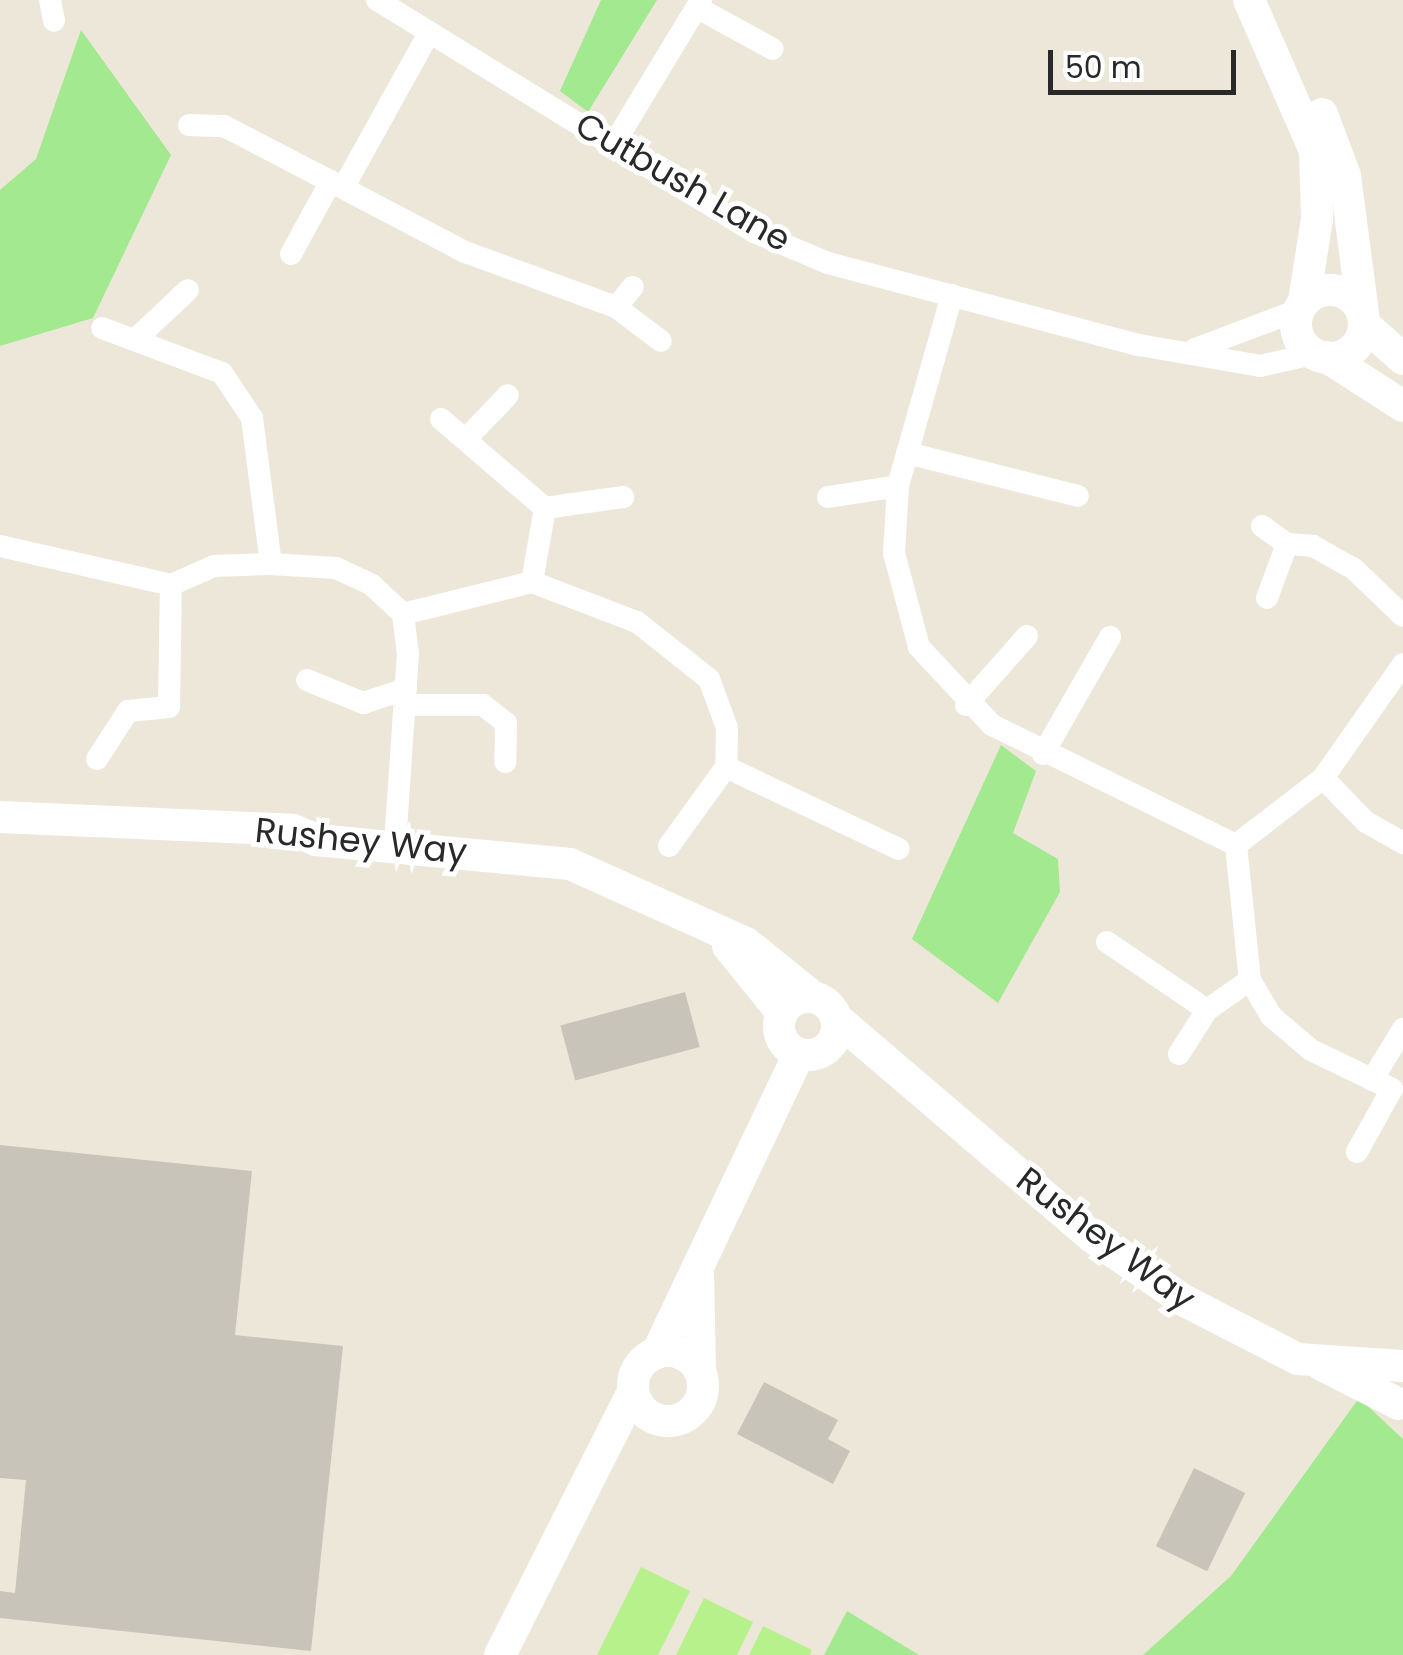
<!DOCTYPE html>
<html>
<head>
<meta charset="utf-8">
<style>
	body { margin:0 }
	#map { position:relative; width:1403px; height:1655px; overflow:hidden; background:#ede7d9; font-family:Poppins,sans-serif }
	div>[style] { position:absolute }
	.green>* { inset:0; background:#a2e990 }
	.pitch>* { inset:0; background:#b7f18b }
	.building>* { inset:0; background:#c8c4b9; transform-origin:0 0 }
	.street>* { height:22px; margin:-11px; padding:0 11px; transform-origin:11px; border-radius:11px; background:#fff }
	.secondary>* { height:32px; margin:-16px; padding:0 16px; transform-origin:16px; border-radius:16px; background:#fff }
	.secondary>.ring { margin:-16px; padding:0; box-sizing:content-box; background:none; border:32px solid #fff; border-radius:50% }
	span { translate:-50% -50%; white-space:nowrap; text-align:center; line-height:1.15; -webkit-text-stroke:10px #fff; paint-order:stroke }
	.street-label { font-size:35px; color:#292929 }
	.scale { position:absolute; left:1048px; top:50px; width:188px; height:45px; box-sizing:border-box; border:5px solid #292929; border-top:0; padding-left:12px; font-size:30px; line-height:35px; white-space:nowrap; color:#292929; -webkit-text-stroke:8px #fff; paint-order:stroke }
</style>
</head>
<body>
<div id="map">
	<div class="green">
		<i style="clip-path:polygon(601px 0,657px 0,588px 112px,560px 91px)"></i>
		<i style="clip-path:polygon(81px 30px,171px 155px,93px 318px,0 346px,0 190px,36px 159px)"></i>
		<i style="clip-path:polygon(1001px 745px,1036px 771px,1013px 833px,1058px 859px,1060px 892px,998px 1003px,912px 939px)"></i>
		<i style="clip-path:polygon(1359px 1398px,1403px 1439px,1403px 1655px,1143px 1655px,1231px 1576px)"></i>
		<i style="clip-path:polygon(847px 1611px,919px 1655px,824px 1655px)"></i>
	</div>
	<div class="pitch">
		<i style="clip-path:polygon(641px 1567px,690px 1591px,658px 1655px,597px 1655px)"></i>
		<i style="clip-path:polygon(704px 1598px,753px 1622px,737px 1655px,676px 1655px)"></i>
		<i style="clip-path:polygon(763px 1626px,812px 1650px,810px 1655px,749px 1655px)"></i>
	</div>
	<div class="building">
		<i style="left:685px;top:992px;width:57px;height:129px;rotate:75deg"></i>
		<i style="clip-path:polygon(0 1145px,252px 1171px,235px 1335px,343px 1346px,311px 1651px,0 1618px,0 1591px,15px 1593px,26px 1480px,0 1478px)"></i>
		<i style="clip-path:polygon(764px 1382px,838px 1420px,828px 1439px,850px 1451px,833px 1484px,737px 1434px)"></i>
		<i style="left:1194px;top:1468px;width:57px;height:87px;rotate:26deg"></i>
	</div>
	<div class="street">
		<i style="left:50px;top:0;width:21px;rotate:79deg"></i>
		<i style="left:377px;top:0;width:443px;rotate:31.6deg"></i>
		<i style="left:754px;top:232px;width:80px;rotate:22.7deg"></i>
		<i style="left:828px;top:263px;width:322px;rotate:14.8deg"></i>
		<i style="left:1139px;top:345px;width:123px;rotate:9.8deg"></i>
		<i style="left:1260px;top:366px;width:54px;rotate:-12.8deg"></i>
		<i style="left:698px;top:8px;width:85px;rotate:28.7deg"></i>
		<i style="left:429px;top:33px;width:177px;rotate:119deg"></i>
		<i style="left:343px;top:188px;width:138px;rotate:27.7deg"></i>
		<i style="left:465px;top:252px;width:161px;rotate:20deg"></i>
		<i style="left:616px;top:307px;width:56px;rotate:37.1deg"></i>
		<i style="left:189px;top:125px;width:35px;rotate:2deg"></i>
		<i style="left:224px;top:126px;width:134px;rotate:27.5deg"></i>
		<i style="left:615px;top:142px;width:166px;rotate:-58.8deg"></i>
		<i style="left:291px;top:254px;width:83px;rotate:-61.3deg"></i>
		<i style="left:952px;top:295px;width:198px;rotate:105.8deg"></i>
		<i style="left:898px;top:486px;width:67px;rotate:93.4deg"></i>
		<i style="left:894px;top:553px;width:97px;rotate:75.1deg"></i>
		<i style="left:919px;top:647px;width:107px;rotate:46.9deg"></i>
		<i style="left:992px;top:725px;width:272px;rotate:26.2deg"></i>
		<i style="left:616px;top:307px;width:26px;rotate:-50deg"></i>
		<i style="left:102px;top:328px;width:128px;rotate:20.6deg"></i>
		<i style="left:222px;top:373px;width:54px;rotate:56.3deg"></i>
		<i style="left:252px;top:418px;width:147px;rotate:82.6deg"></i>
		<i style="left:139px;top:336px;width:67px;rotate:-43.2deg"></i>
		<i style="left:1195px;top:349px;width:110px;rotate:-20.7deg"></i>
		<i style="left:441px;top:419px;width:137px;rotate:40.6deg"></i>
		<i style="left:545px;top:508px;width:75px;rotate:100deg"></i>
		<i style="left:467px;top:438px;width:59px;rotate:-46.4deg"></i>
		<i style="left:907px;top:453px;width:176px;rotate:14.1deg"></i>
		<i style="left:828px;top:497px;width:71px;rotate:-8.9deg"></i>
		<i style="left:545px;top:508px;width:79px;rotate:-8deg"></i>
		<i style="left:1262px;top:526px;width:31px;rotate:36deg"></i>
		<i style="left:1287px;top:544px;width:26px;rotate:4deg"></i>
		<i style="left:1313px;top:546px;width:47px;rotate:29.3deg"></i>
		<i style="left:1354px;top:569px;width:68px;rotate:43.8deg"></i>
		<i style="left:0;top:546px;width:175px;rotate:12.8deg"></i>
		<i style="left:171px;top:585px;width:47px;rotate:-23.8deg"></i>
		<i style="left:214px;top:566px;width:57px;rotate:-2deg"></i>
		<i style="left:271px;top:564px;width:65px;rotate:3.5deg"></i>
		<i style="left:336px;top:568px;width:40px;rotate:25deg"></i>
		<i style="left:372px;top:585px;width:42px;rotate:43.1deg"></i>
		<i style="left:403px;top:614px;width:39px;rotate:83deg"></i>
		<i style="left:408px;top:653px;width:190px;rotate:93.9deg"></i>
		<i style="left:1267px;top:598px;width:58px;rotate:-69.7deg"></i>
		<i style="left:403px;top:614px;width:133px;rotate:-13.9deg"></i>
		<i style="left:532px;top:582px;width:112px;rotate:20.9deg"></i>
		<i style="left:637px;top:622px;width:92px;rotate:38.4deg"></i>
		<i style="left:709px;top:679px;width:52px;rotate:69.8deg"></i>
		<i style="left:727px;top:728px;width:39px;rotate:91deg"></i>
		<i style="left:726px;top:767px;width:191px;rotate:25.4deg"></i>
		<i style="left:307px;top:680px;width:61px;rotate:22.3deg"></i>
		<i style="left:363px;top:703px;width:45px;rotate:-18deg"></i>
		<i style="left:406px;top:705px;width:77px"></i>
		<i style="left:483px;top:705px;width:29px;rotate:38deg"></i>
		<i style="left:506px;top:723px;width:39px;rotate:91deg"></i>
		<i style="left:966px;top:705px;width:92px;rotate:-48.5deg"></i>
		<i style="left:1043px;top:754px;width:135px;rotate:-60.2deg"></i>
		<i style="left:97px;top:759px;width:57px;rotate:-57.1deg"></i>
		<i style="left:128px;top:711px;width:41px;rotate:-5.6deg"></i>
		<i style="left:169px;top:707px;width:122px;rotate:-89.1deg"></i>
		<i style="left:1323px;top:778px;width:62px;rotate:45.7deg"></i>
		<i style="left:1366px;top:822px;width:43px;rotate:29.6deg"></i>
		<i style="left:1236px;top:845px;width:136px;rotate:84.1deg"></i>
		<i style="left:1250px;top:980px;width:42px;rotate:59.7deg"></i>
		<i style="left:1271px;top:1016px;width:52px;rotate:40.4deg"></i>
		<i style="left:1311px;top:1050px;width:90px;rotate:25.7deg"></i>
		<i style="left:1392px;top:1089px;width:72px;rotate:119.1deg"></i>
		<i style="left:1236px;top:845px;width:110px;rotate:-37.6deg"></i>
		<i style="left:1323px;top:778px;width:139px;rotate:-54.9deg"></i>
		<i style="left:669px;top:846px;width:97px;rotate:-54.2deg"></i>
		<i style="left:1107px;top:942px;width:121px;rotate:34.2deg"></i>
		<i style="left:1207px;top:1010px;width:52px;rotate:-34.9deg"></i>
		<i style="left:1179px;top:1054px;width:52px;rotate:-57.5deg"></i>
		<i style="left:1372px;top:1080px;width:60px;rotate:-58.7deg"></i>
	</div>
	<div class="secondary">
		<i style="left:1249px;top:0;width:165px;rotate:66.4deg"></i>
		<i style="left:1315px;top:151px;width:68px;rotate:88.3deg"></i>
		<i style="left:1317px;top:219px;width:83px;rotate:99deg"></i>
		<i style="left:1322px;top:114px;width:66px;rotate:69.6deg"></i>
		<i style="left:1345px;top:176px;width:137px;rotate:82.5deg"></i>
		<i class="ring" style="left:1296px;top:290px;width:36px;height:36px"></i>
		<i style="left:1367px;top:327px;width:48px;rotate:41.6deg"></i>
		<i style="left:1327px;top:357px;width:90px;rotate:32.8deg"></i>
		<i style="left:0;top:817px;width:293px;rotate:2.5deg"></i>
		<i style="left:293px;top:830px;width:25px;rotate:23deg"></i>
		<i style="left:316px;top:840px;width:255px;rotate:5.4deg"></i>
		<i style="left:570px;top:864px;width:193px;rotate:24.2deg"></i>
		<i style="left:746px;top:943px;width:86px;rotate:38.9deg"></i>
		<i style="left:728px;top:946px;width:86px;rotate:51.1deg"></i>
		<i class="ring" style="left:779px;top:997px;width:26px;height:26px"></i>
		<i style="left:837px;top:1019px;width:335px;rotate:40.5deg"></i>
		<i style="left:1092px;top:1237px;width:111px;rotate:34.7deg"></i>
		<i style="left:1183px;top:1300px;width:129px;rotate:27.2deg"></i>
		<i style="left:1298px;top:1359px;width:105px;rotate:3.8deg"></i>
		<i style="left:698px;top:1269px;width:103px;rotate:88.9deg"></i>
		<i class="ring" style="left:633px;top:1351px;width:38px;height:38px"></i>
		<i style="left:657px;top:1353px;width:331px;rotate:-64.6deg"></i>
		<i style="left:1322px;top:1365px;width:86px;rotate:26.9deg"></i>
		<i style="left:500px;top:1655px;width:295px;rotate:-63.2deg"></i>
	</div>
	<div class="street-label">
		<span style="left:683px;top:182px;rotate:30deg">Cutbush Lane</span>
		<span style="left:361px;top:841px;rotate:6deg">Rushey Way</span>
		<span style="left:1106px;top:1239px;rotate:37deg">Rushey Way</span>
	</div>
	<div class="scale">50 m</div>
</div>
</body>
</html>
